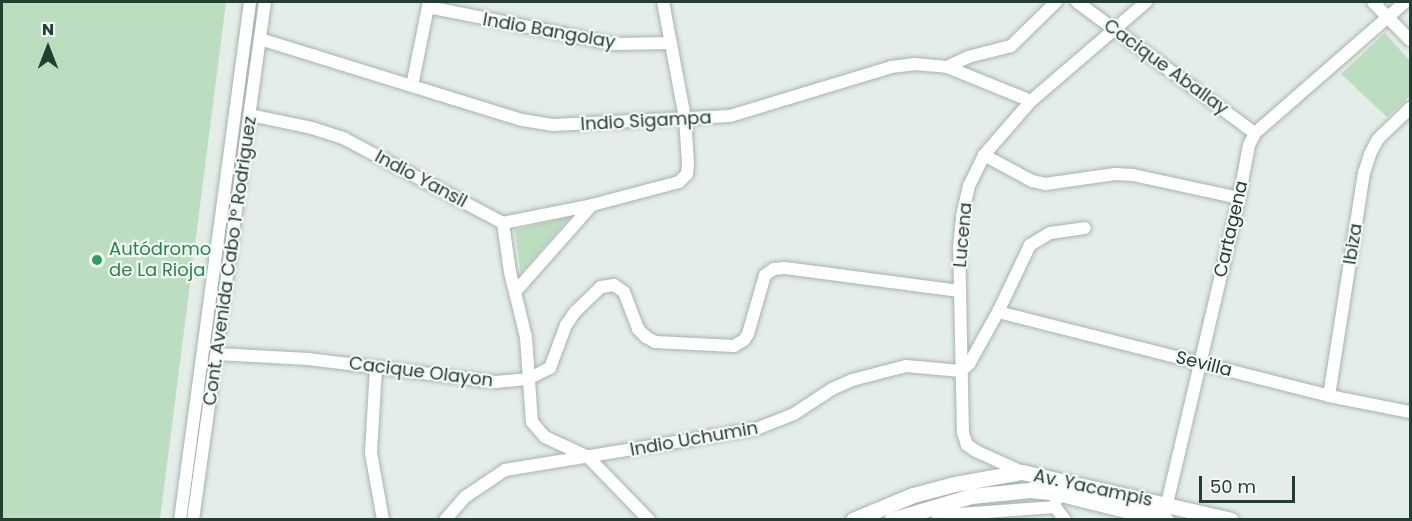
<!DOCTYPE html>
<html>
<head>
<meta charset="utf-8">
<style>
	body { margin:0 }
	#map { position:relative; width:1412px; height:521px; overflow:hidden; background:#e4ede7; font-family:Poppins,sans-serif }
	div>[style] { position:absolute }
	.green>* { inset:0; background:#bdddc1 }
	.roads { filter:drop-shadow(0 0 2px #a6b5ad) drop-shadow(0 0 2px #a6b5ad) }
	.minor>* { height:12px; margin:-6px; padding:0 6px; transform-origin:6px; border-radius:6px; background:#fff }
	.tertiary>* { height:15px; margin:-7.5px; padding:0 7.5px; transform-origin:7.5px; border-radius:7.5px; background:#fff }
	.dots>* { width:16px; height:16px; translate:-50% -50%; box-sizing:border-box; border:3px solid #f4f9f6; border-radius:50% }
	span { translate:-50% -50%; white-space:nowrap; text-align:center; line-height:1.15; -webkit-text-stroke:4.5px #f4f9f6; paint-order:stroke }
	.street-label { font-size:18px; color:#233e33 }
	.leisure-label { font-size:18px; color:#27864d }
	.left { translate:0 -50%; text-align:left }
	.frame { position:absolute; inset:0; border:3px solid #233e33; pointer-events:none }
	.north { position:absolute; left:18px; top:18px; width:60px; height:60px; -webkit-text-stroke:4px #f4f9f6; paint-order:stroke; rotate:0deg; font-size:16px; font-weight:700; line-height:24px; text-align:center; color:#233e33 }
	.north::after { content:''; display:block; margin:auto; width:21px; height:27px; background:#233e33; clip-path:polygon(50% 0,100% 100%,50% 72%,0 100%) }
	.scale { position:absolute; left:1199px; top:476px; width:96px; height:27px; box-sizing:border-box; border:3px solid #233e33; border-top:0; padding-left:8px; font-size:18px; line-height:21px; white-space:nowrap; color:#233e33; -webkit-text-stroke:4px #f4f9f6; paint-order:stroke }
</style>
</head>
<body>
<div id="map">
	<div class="green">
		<i style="clip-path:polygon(2px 2px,226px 2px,160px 519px,2px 519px)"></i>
		<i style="clip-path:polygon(1385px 33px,1410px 61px,1410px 96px,1387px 117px,1341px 74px)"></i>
		<i style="clip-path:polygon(571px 216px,521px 273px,521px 274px,515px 230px)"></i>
	</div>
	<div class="roads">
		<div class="minor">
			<i style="left:1077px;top:2px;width:221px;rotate:36.4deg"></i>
			<i style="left:1373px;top:2px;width:53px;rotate:45.8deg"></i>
			<i style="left:428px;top:7px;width:191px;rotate:11.2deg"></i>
			<i style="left:615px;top:44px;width:56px;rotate:-1deg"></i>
			<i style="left:260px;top:39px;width:274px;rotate:17.2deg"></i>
			<i style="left:522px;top:120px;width:31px;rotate:9deg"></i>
			<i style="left:553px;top:125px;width:177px;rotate:-2.9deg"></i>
			<i style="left:730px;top:116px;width:168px;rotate:-16.9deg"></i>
			<i style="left:891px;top:67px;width:23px;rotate:-7deg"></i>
			<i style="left:914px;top:64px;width:33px;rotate:5deg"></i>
			<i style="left:947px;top:67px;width:91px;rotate:22deg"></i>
			<i style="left:947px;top:67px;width:23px;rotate:-25deg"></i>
			<i style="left:968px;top:57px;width:44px;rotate:-14.3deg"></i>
			<i style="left:1011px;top:46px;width:63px;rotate:-44.4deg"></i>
			<i style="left:412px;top:86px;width:86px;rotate:-78.6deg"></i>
			<i style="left:250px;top:115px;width:63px;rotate:11.8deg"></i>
			<i style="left:312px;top:128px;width:35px;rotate:18deg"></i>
			<i style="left:345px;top:139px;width:179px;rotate:28deg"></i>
			<i style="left:503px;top:223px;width:91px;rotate:-11.4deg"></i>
			<i style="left:592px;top:205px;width:90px;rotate:-14.8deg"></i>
			<i style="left:679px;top:182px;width:11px;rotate:-45deg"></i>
			<i style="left:687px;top:174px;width:11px;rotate:-85deg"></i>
			<i style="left:688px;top:163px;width:45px;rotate:-93.8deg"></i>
			<i style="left:685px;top:118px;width:118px;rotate:-100.7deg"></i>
			<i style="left:984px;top:155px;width:55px;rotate:28.4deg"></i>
			<i style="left:1032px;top:181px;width:13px;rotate:13deg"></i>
			<i style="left:1045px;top:184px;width:71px;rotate:-8.1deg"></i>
			<i style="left:1115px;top:174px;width:18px;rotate:3deg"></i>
			<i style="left:1133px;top:175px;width:108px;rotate:12.2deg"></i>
			<i style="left:503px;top:223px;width:49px;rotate:81.9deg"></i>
			<i style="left:510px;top:272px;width:67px;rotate:76.2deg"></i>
			<i style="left:526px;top:337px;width:85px;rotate:86deg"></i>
			<i style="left:532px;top:422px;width:20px;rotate:49deg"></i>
			<i style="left:545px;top:437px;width:47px;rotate:24.9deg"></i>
			<i style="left:588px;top:457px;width:88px;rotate:45.9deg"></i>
			<i style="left:515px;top:292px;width:116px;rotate:-48.5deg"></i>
			<i style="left:998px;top:312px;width:341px;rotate:14.2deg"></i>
			<i style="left:1329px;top:396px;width:83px;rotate:11.2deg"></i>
			<i style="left:217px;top:354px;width:91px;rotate:3.1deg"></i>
			<i style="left:308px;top:359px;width:188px;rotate:7deg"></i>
			<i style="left:495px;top:382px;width:33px;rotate:-5deg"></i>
			<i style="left:528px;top:379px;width:25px;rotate:-27deg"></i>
			<i style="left:550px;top:368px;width:46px;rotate:-69.6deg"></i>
			<i style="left:566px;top:325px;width:16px;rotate:-55deg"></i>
			<i style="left:575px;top:312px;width:36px;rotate:-44deg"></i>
			<i style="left:601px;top:287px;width:13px;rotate:-9deg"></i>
			<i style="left:614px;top:285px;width:12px;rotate:35deg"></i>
			<i style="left:624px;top:292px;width:40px;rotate:69deg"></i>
			<i style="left:638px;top:329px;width:11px;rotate:45deg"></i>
			<i style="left:646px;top:337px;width:10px;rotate:29deg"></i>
			<i style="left:655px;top:342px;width:79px;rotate:2.9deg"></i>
			<i style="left:734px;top:346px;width:12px;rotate:-31deg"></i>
			<i style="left:744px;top:340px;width:7px;rotate:-56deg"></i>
			<i style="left:748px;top:334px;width:61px;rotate:-73.9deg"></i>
			<i style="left:765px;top:275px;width:11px;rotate:-34deg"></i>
			<i style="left:774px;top:269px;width:11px;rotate:-5deg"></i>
			<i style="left:785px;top:268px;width:176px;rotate:7.5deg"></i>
			<i style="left:376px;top:368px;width:85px;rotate:93.4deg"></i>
			<i style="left:371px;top:453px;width:68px;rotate:79.8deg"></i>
			<i style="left:1329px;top:396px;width:226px;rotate:-81.1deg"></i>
			<i style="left:1364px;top:173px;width:20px;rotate:-72deg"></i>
			<i style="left:1370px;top:154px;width:17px;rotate:-62deg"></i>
			<i style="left:1378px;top:139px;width:45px;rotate:-44.1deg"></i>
			<i style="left:1022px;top:472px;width:51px;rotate:-155.5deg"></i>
			<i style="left:976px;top:451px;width:11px;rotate:-146deg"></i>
			<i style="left:967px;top:445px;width:13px;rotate:-108deg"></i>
			<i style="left:963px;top:433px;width:186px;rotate:-91.2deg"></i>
			<i style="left:959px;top:247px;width:31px;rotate:-84deg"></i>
			<i style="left:962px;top:216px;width:31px;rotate:-77deg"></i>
			<i style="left:969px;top:186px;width:34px;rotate:-64deg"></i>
			<i style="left:984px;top:155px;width:72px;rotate:-49deg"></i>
			<i style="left:1031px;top:101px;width:152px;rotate:-40.7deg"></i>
			<i style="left:1055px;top:507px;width:16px;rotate:52deg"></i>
			<i style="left:1165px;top:512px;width:323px;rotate:-76.7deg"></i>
			<i style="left:1239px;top:198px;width:54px;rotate:-79.3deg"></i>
			<i style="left:1249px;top:145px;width:13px;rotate:-63deg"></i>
			<i style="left:1255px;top:133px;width:199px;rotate:-41.1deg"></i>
			<i style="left:180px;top:520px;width:523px;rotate:-82.3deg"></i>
			<i style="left:193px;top:520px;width:523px;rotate:-82.09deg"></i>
			<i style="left:445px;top:520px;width:30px;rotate:-49deg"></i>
			<i style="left:465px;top:497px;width:48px;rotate:-34deg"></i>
			<i style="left:505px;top:470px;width:254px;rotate:-9.3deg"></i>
			<i style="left:756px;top:429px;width:41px;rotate:-21.5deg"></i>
			<i style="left:794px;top:414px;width:45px;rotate:-33.3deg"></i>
			<i style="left:832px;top:389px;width:22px;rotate:-24deg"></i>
			<i style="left:852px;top:380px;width:56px;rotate:-14.5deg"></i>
			<i style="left:906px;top:366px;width:55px;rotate:5.2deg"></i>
			<i style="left:961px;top:371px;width:11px;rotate:-41deg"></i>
			<i style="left:969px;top:364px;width:60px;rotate:-60.9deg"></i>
			<i style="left:998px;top:312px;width:74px;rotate:-64.5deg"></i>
			<i style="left:1030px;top:245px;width:23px;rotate:-31deg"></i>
			<i style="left:1050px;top:233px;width:35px;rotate:-8deg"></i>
			<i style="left:937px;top:520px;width:23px;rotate:-15deg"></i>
			<i style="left:959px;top:514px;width:96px;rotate:-4.2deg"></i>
			<i style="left:1055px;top:507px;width:14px;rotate:-82deg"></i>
		</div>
		<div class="tertiary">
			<i style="left:853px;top:520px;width:65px;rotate:-22.6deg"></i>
			<i style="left:913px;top:495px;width:43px;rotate:-14.7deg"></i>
			<i style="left:955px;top:484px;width:68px;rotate:-10.2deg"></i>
			<i style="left:1022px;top:472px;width:214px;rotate:12.9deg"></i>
			<i style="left:891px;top:520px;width:84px;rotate:-16.7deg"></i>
			<i style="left:971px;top:496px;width:59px;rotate:-5.8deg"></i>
			<i style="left:1030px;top:490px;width:27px;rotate:6deg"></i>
			<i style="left:1057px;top:493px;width:112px;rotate:13.9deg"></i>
		</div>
	</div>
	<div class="dots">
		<i style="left:97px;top:260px;background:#2e9e5b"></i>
	</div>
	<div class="street-label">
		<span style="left:549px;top:31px;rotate:10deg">Indio Bangolay</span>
		<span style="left:1166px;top:67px;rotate:36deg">Cacique Aballay</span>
		<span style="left:646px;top:121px;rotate:-3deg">Indio Sigampa</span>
		<span style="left:421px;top:179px;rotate:28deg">Indio Yansil</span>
		<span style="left:1231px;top:229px;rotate:-77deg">Cartagena</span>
		<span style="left:963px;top:235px;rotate:-85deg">Lucena</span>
		<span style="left:1353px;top:244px;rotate:-81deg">Ibiza</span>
		<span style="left:230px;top:261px;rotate:-82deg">Cont. Avenida Cabo 1° Rodriguez</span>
		<span style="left:1204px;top:364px;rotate:14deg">Sevilla</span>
		<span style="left:421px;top:372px;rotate:7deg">Cacique Olayon</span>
		<span style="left:694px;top:439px;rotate:-10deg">Indio Uchumin</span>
		<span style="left:1093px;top:488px;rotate:12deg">Av. Yacampis</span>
	</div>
	<div class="leisure-label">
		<span class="left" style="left:109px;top:260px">Autódromo<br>de La Rioja</span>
	</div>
	<div class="frame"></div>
	<div class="north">N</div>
	<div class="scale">50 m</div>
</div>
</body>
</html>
